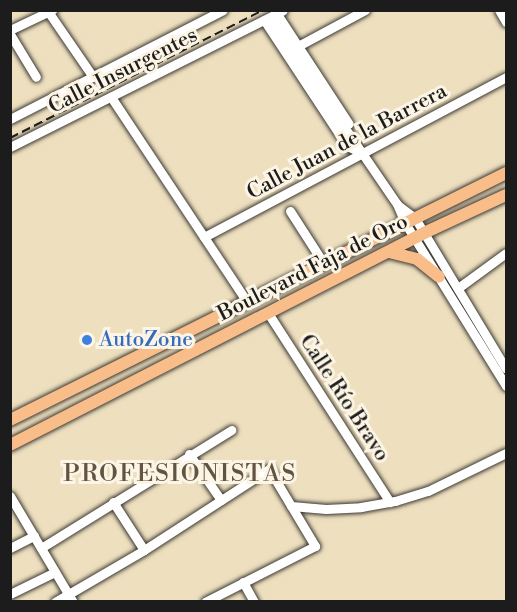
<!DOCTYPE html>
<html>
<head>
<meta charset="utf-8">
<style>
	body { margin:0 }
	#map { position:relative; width:517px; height:612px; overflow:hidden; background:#eee0bf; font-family:"Libre Bodoni",serif }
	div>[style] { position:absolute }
	.roads { filter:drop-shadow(0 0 2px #3c3934) drop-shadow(0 0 2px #3c3934) }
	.minor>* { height:9px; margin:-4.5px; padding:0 4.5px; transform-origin:4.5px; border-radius:4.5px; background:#fff }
	.major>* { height:12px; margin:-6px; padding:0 6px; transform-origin:6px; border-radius:6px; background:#f8bd89 }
	.rail>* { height:2px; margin-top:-1px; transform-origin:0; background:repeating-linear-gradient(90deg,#1c1c1c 0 9px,transparent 0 13.5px) }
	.dots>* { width:16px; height:16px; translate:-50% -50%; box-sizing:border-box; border:3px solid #fcf5e5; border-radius:50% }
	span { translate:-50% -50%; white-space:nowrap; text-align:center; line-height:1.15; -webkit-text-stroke:6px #fcf5e5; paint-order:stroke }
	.street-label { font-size:21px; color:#1c1c1c }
	.shop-label { font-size:21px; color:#366cbe }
	.left { translate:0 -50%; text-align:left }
	.quarter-label { font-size:24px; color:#625441; letter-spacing:1.5px }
	.frame { position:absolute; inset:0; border:12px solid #1c1c1c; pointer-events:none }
</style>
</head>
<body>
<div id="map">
	<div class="roads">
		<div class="minor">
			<i style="left:47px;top:10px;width:81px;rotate:55.5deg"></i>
			<i style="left:499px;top:10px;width:14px;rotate:60deg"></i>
			<i style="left:277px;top:14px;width:131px;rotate:56.8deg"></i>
			<i style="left:264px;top:20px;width:151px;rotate:56.6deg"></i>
			<i style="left:347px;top:146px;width:14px;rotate:25deg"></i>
			<i style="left:273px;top:23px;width:219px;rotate:55.6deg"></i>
			<i style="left:397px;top:204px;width:21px;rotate:67deg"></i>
			<i style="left:405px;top:223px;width:192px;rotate:58.2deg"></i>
			<i style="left:10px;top:30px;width:47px;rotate:-25.5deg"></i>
			<i style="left:10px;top:34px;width:50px;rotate:58.8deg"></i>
			<i style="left:298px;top:46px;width:76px;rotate:-28.2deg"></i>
			<i style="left:111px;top:97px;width:246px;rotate:56.4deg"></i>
			<i style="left:10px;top:119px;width:239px;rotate:-27.1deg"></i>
			<i style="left:10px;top:147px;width:305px;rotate:-26.6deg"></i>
			<i style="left:399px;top:206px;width:20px;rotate:37deg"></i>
			<i style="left:415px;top:218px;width:176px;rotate:58.9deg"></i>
			<i style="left:290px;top:211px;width:63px;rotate:57.3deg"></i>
			<i style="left:204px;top:237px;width:342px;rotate:-27.9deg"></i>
			<i style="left:458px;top:288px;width:59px;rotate:-36.1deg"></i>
			<i style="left:268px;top:313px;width:225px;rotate:57.2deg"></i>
			<i style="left:189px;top:454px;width:56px;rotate:55.2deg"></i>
			<i style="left:10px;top:496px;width:123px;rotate:59.3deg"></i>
			<i style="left:113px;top:502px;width:57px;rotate:57.1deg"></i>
			<i style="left:291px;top:506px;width:35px;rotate:5deg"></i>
			<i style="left:326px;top:509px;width:35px;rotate:-3deg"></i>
			<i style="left:361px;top:507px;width:35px;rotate:-10deg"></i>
			<i style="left:395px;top:501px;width:34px;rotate:-17deg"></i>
			<i style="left:428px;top:491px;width:87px;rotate:-26deg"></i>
			<i style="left:10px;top:548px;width:27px;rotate:-27deg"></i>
			<i style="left:41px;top:548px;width:224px;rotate:-31.8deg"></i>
			<i style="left:243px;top:582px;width:23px;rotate:61deg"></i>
			<i style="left:10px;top:594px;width:50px;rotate:-26.1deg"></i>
			<i style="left:55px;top:602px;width:103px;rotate:-30.3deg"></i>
			<i style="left:144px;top:550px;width:149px;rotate:-32.9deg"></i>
			<i style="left:269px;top:469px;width:90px;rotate:59.1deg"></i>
			<i style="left:315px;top:546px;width:123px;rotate:153deg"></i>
		</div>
		<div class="major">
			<i style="left:389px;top:252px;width:29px;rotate:14deg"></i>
			<i style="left:417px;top:259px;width:28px;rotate:39deg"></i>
			<i style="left:10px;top:420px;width:554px;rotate:-26.47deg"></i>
			<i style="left:10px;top:445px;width:465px;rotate:-27.1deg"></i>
			<i style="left:424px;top:233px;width:90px;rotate:-24.9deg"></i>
		</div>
	</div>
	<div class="rail">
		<i style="left:10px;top:138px;width:284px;rotate:-26.8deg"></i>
	</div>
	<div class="dots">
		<i style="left:87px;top:340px;background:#3f7fe0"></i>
	</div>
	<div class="street-label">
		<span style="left:123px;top:71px;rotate:-27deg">Calle Insurgentes</span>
		<span style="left:347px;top:142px;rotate:-28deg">Calle Juan de la Barrera</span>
		<span style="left:313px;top:268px;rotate:-27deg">Boulevard Faja de Oro</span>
		<span style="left:344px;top:398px;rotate:57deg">Calle Río Bravo</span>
	</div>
	<div class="shop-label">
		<span class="left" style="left:99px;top:340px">AutoZone</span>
	</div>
	<div class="quarter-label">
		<span style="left:180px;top:475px">PROFESIONISTAS</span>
	</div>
	<div class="frame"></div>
</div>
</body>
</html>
